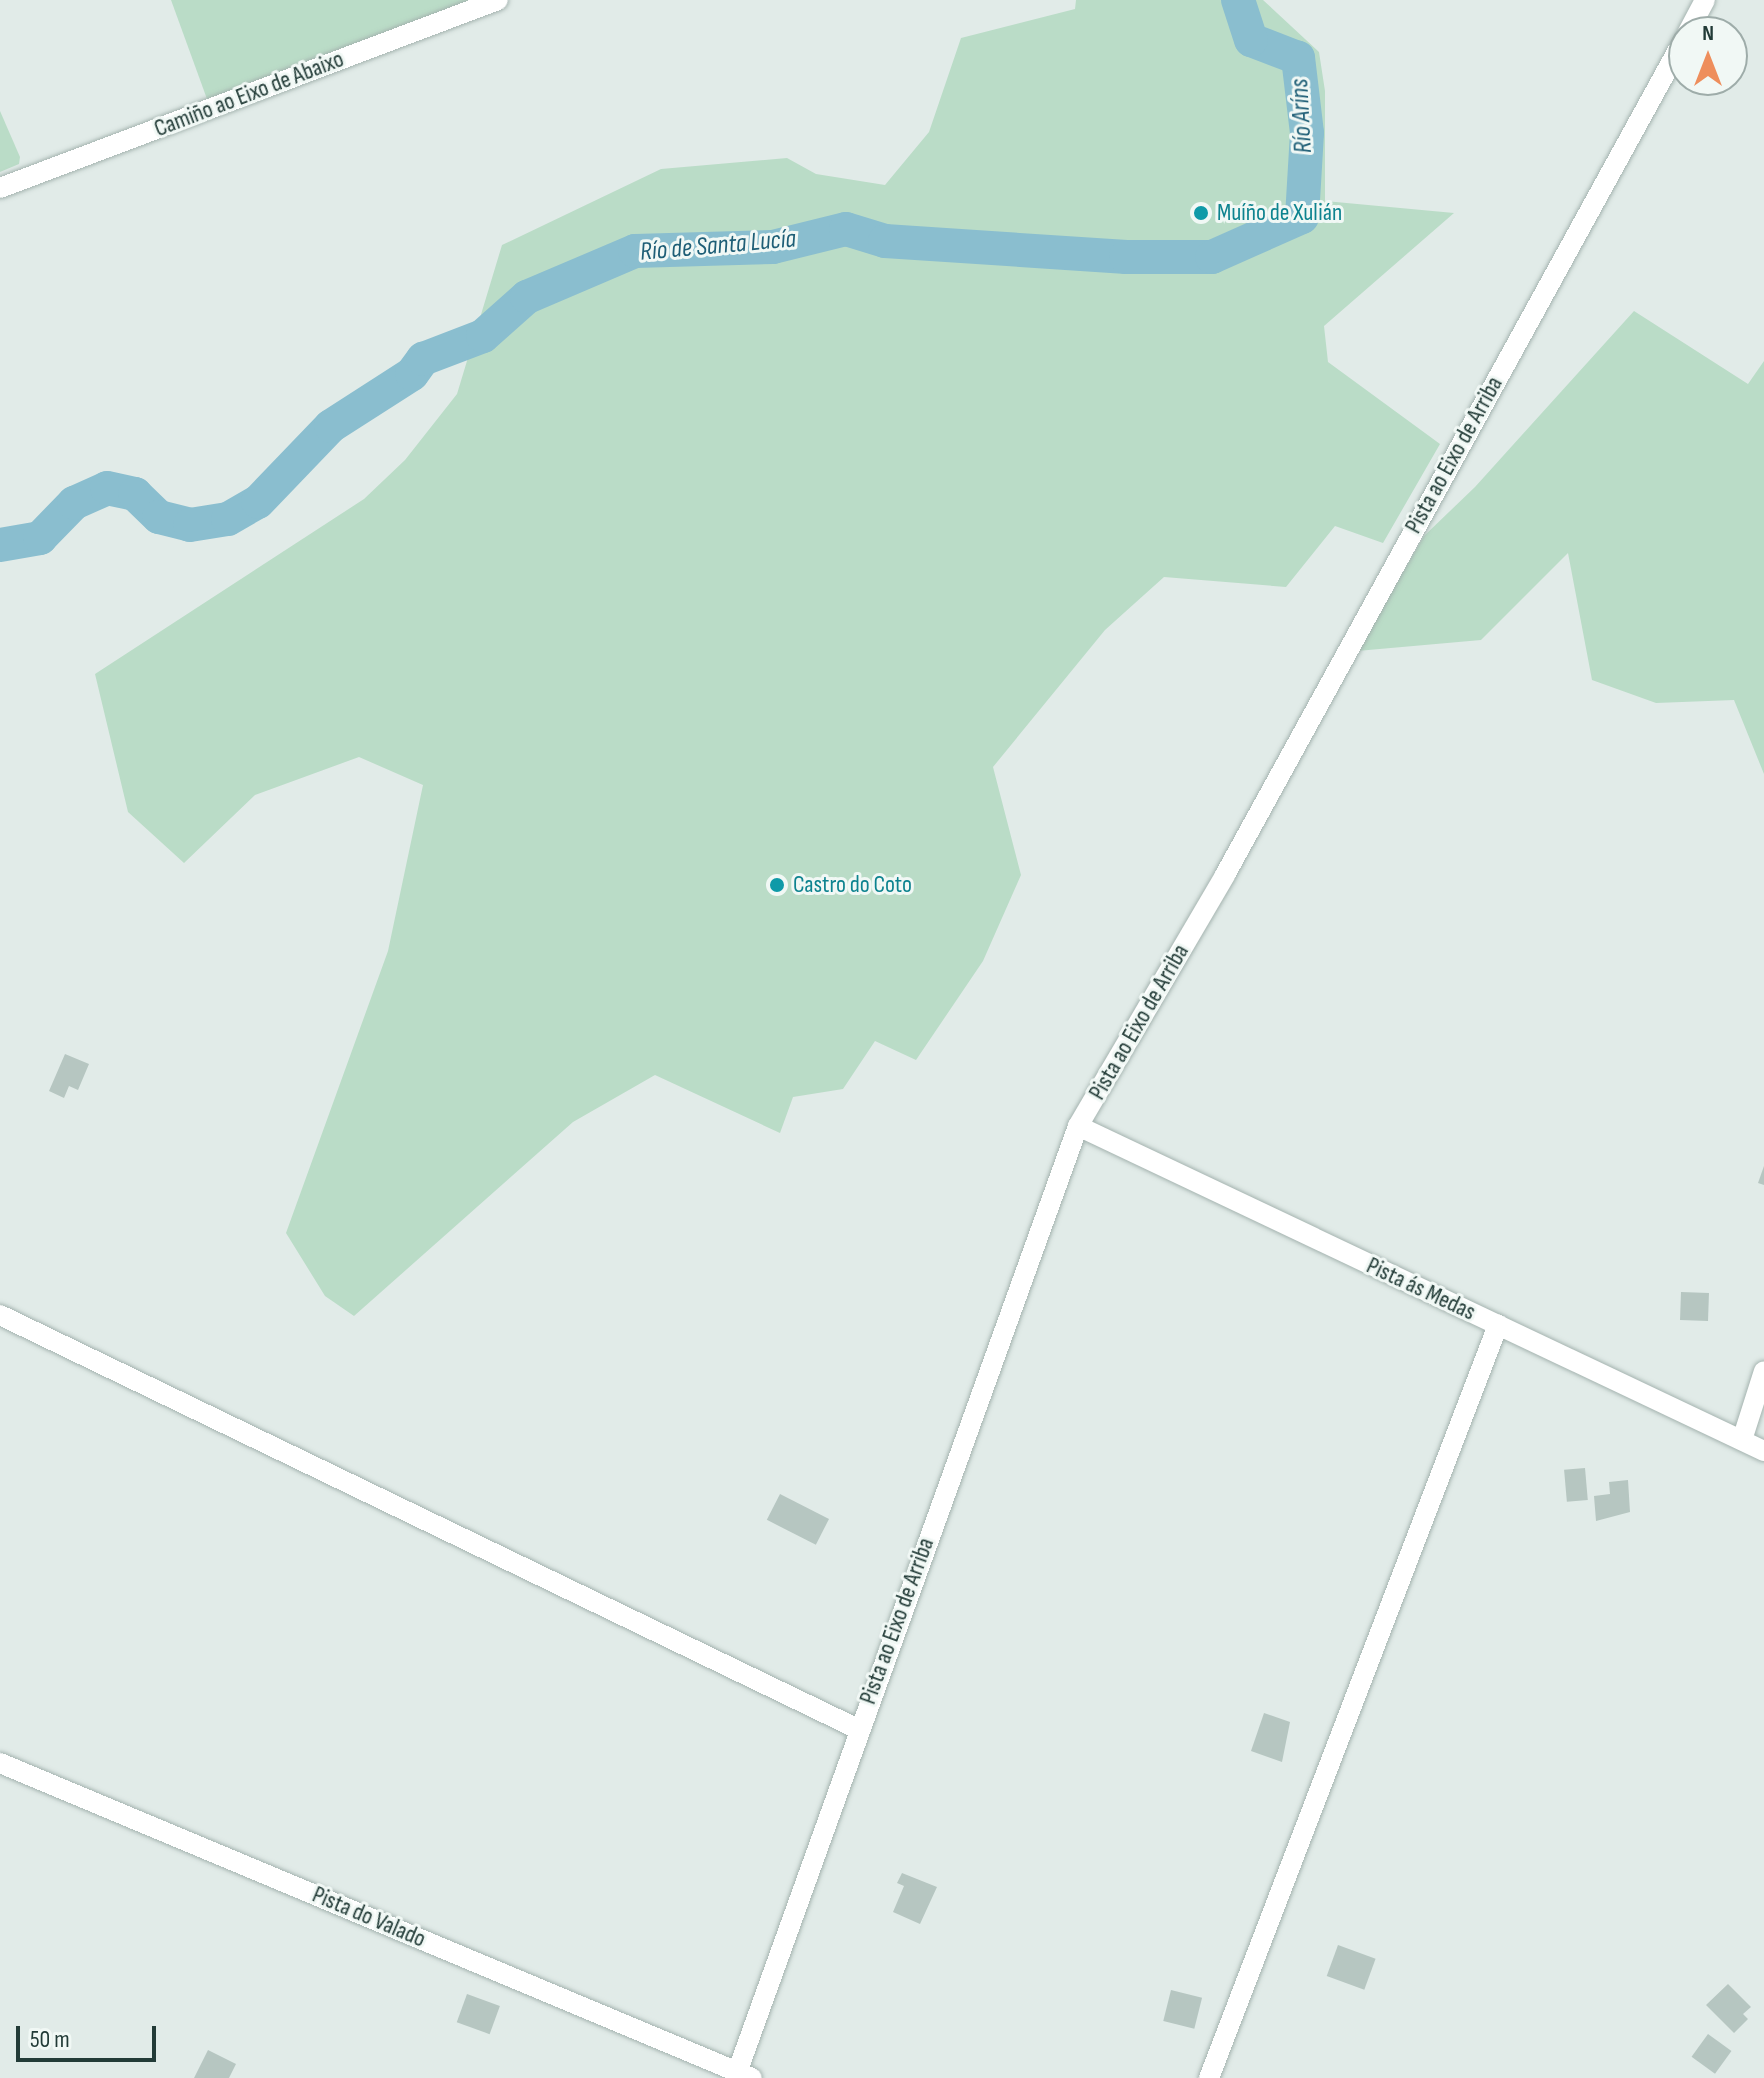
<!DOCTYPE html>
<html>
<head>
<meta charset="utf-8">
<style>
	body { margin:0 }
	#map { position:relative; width:1764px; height:2078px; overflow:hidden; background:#e1ebe8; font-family:"Sofia Sans Condensed",sans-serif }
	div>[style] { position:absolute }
	.green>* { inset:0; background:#badcc7 }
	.river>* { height:34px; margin:-17px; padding:0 17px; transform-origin:17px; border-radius:17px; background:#8abecf }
	.building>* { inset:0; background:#b6c6c1; transform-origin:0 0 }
	.roads { filter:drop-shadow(0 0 2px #a4b3af) drop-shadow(0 0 2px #a4b3af) }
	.street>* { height:20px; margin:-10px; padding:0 10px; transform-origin:10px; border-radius:10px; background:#fff }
	.dots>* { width:22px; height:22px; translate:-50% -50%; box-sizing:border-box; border:4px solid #f1f8f5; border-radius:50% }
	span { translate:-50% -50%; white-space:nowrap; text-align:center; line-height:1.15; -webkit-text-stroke:6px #f1f8f5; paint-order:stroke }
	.street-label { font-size:24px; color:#223b37 }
	.culture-label { font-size:24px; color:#0d838f }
	.left { translate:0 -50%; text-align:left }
	.water-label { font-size:26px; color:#1e5e76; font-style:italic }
	.north { position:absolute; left:1668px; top:16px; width:80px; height:80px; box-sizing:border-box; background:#f1f8f5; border:2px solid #9eaca9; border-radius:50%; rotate:0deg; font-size:22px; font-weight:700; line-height:32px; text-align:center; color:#223b37 }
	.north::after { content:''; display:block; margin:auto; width:28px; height:36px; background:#ee8e5c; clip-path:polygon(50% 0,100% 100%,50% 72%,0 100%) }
	.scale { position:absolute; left:16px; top:2026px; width:140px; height:36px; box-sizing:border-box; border:4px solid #223b37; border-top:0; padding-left:10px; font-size:24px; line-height:28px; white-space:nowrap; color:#223b37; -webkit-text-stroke:6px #f1f8f5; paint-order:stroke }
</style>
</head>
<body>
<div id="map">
	<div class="green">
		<i style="clip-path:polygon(171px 0,485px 0,207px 99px)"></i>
		<i style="clip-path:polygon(1076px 0,1263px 0,1319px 52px,1325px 91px,1325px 201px,1454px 213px,1324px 326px,1328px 362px,1440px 444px,1383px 543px,1335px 526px,1286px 587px,1164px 577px,1105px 630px,993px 767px,1021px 875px,983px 961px,916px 1060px,875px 1041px,843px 1089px,793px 1097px,780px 1133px,655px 1075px,573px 1122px,354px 1316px,325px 1296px,286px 1233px,388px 951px,423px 785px,359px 757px,255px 795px,184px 863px,128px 812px,95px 674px,364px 499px,405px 460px,457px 394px,502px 245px,661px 169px,787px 158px,816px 174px,885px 185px,929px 132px,961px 38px,1075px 9px)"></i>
		<i style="clip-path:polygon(0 111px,20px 157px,19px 164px,0 172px)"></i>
		<i style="clip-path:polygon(1634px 311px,1748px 384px,1764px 361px,1764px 774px,1734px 700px,1656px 703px,1592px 680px,1568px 553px,1481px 640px,1357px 651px,1424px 536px,1475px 487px)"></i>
	</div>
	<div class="river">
		<i style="left:0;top:545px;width:41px;rotate:-9.9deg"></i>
		<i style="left:40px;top:538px;width:49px;rotate:-45.8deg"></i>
		<i style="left:74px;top:503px;width:36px;rotate:-24deg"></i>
		<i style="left:107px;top:488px;width:29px;rotate:12deg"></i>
		<i style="left:135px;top:494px;width:33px;rotate:44deg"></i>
		<i style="left:159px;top:517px;width:32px;rotate:14deg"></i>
		<i style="left:190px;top:525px;width:38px;rotate:-9deg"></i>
		<i style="left:228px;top:519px;width:34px;rotate:-30deg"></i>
		<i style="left:258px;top:502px;width:105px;rotate:-46.2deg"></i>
		<i style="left:331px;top:426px;width:96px;rotate:-32.7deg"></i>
		<i style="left:412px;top:374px;width:19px;rotate:-54deg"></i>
		<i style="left:423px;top:359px;width:64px;rotate:-21deg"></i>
		<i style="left:483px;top:336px;width:59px;rotate:-41.6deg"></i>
		<i style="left:527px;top:297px;width:117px;rotate:-23.1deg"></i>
		<i style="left:635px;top:251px;width:138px;rotate:-1.7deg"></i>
		<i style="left:773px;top:247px;width:75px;rotate:-13.9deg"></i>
		<i style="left:846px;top:229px;width:41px;rotate:17.1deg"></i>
		<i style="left:885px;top:241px;width:242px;rotate:3.8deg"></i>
		<i style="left:1126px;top:257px;width:86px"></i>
		<i style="left:1212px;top:257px;width:98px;rotate:-24deg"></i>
		<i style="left:1302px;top:217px;width:84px;rotate:-86.6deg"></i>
		<i style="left:1307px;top:133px;width:76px;rotate:-96.8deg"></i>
		<i style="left:1298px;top:58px;width:50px;rotate:-159deg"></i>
		<i style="left:1251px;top:40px;width:42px;rotate:-108deg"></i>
	</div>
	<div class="building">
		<i style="left:1210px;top:206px;width:13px;height:18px;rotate:90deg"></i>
		<i style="clip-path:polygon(65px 1054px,89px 1064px,78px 1090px,69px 1086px,64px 1098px,49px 1091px)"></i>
		<i style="clip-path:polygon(1764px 1166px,1764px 1185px,1758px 1183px)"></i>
		<i style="left:1681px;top:1292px;width:28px;height:28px;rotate:2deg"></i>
		<i style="left:1585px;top:1468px;width:32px;height:21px;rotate:85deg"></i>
		<i style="clip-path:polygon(1628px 1480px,1630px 1512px,1596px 1521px,1594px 1496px,1610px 1494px,1609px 1482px)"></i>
		<i style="left:780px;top:1494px;width:55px;height:29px;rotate:27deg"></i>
		<i style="clip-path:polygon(1264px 1713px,1290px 1722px,1282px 1762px,1251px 1751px)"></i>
		<i style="clip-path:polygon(902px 1873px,937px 1887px,920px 1924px,893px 1912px,904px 1886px,897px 1883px)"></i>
		<i style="left:1338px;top:1945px;width:40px;height:33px;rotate:20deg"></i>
		<i style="clip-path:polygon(1728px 1984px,1751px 2007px,1743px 2014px,1748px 2019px,1734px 2033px,1706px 2005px)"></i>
		<i style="left:1171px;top:1990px;width:32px;height:32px;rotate:14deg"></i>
		<i style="left:467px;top:1994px;width:35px;height:30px;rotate:20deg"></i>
		<i style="left:1708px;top:2034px;width:29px;height:28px;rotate:36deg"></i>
		<i style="clip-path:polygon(208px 2050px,236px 2064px,229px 2078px,194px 2078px)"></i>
	</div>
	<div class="roads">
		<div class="street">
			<i style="left:1688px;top:32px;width:36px;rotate:-62deg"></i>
			<i style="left:0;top:188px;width:532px;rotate:-20.68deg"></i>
			<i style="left:1078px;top:1126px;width:759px;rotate:25.35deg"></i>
			<i style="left:0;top:1315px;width:953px;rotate:25.76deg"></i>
			<i style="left:1742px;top:1440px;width:72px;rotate:-72.3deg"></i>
			<i style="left:0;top:1763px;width:815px;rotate:22.73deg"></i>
			<i style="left:738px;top:2070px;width:1003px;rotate:-70.19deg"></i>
			<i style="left:1078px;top:1126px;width:291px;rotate:-59.6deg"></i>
			<i style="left:1225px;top:875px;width:954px;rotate:-61.23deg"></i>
			<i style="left:1209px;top:2078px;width:807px;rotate:-69deg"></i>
		</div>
	</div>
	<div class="dots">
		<i style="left:1201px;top:213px;background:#0f9aa8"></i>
		<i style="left:777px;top:885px;background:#0f9aa8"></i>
	</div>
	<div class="street-label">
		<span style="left:249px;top:94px;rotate:-21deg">Camiño ao Eixo de Abaixo</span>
		<span style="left:1454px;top:455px;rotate:-61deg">Pista ao Eixo de Arriba</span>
		<span style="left:1139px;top:1022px;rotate:-60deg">Pista ao Eixo de Arriba</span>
		<span style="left:1421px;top:1289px;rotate:25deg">Pista ás Medas</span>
		<span style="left:897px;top:1621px;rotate:-70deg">Pista ao Eixo de Arriba</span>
		<span style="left:369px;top:1917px;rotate:23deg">Pista do Valado</span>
	</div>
	<div class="culture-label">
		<span class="left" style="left:1217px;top:213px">Muíño de Xulián</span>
		<span class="left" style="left:793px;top:885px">Castro do Coto</span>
	</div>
	<div class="water-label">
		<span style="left:1302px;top:116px;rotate:-93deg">Río Aríns</span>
		<span style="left:718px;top:246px;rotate:-5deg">Río de Santa Lucía</span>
	</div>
	<div class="north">N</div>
	<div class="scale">50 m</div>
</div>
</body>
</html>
